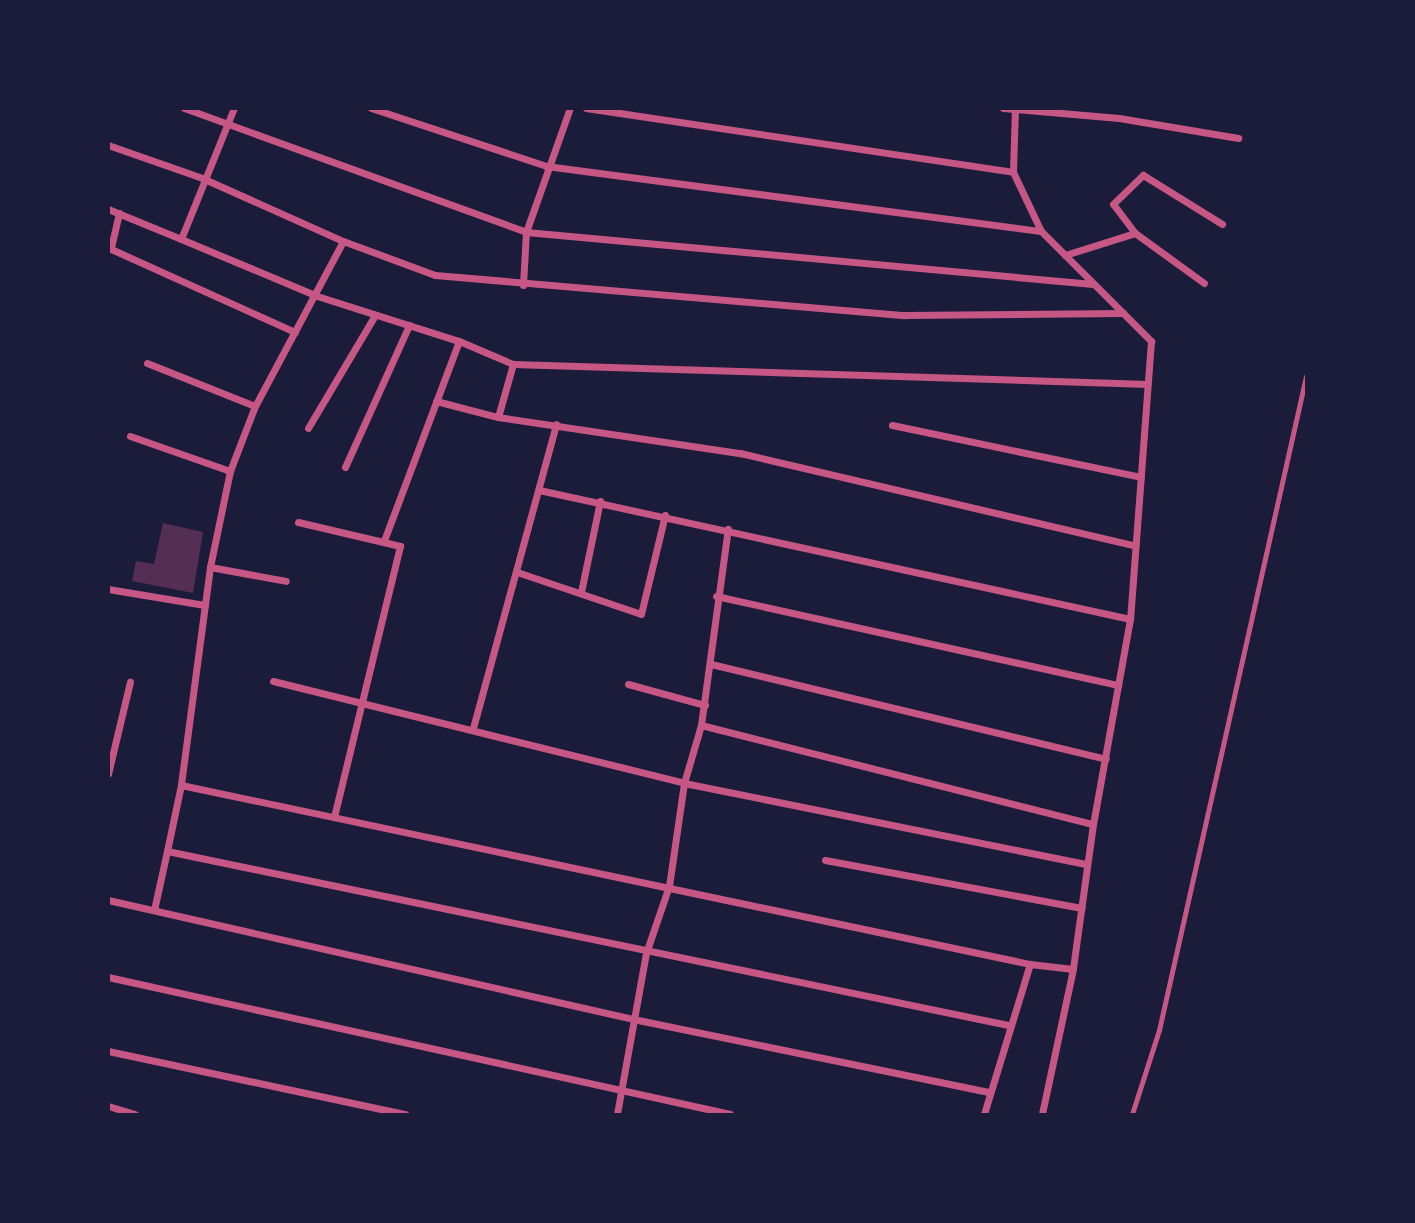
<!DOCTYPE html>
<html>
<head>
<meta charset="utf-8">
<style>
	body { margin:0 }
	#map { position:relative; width:1415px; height:1223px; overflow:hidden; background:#1b1b3a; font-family:"Golos Text",sans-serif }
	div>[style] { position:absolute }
	.building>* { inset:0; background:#542f53 }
	.service>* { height:5px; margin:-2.5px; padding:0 2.5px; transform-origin:2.5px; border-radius:2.5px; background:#c65784 }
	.minor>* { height:7px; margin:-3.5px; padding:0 3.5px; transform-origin:3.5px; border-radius:3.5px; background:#c65784 }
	span { translate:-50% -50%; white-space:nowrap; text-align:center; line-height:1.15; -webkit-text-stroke:7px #1b1b3a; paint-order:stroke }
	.frame { position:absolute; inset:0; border:110px solid #1b1b3a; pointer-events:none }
</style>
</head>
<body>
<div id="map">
	<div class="building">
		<i style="clip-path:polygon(163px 523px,203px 532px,193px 593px,132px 581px,136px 561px,154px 564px)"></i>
	</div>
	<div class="service">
		<i style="left:1132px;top:1114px;width:88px;rotate:-72.2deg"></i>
		<i style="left:1159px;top:1030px;width:670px;rotate:-77.33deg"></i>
	</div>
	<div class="minor">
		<i style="left:184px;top:108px;width:364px;rotate:19.9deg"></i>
		<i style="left:526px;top:232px;width:569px;rotate:5.24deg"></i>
		<i style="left:371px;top:108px;width:184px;rotate:18.3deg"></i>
		<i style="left:546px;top:166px;width:499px;rotate:7.5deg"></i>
		<i style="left:586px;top:108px;width:432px;rotate:8.5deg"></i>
		<i style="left:1003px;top:108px;width:116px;rotate:4.9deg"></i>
		<i style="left:1119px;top:118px;width:121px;rotate:9.5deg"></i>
		<i style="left:1015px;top:108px;width:64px;rotate:91.8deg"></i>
		<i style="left:1013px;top:172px;width:65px;rotate:64.6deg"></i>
		<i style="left:1041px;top:231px;width:156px;rotate:45deg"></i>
		<i style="left:1151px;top:341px;width:279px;rotate:94.3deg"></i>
		<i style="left:1130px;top:619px;width:208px;rotate:100.2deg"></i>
		<i style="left:1093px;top:824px;width:146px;rotate:97.9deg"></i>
		<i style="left:1073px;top:969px;width:148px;rotate:102.1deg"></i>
		<i style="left:108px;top:145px;width:100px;rotate:19.3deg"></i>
		<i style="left:202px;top:178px;width:154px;rotate:24.1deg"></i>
		<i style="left:343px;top:241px;width:98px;rotate:20.3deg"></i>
		<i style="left:435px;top:275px;width:471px;rotate:4.9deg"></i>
		<i style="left:904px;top:315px;width:219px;rotate:-0.5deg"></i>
		<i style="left:108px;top:209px;width:79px;rotate:22.3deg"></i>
		<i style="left:181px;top:239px;width:141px;rotate:-68deg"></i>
		<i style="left:119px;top:213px;width:37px;rotate:103deg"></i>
		<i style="left:111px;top:249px;width:202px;rotate:24.3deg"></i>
		<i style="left:181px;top:239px;width:147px;rotate:22.7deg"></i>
		<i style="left:317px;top:296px;width:149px;rotate:17.6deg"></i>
		<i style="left:459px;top:341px;width:214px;rotate:110.6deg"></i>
		<i style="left:1065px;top:255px;width:73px;rotate:-17.4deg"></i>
		<i style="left:1204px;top:283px;width:85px;rotate:-144.1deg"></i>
		<i style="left:1135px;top:233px;width:36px;rotate:-127deg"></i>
		<i style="left:1113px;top:204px;width:42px;rotate:-44deg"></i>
		<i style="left:1143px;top:175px;width:93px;rotate:31.8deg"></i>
		<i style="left:523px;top:285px;width:53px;rotate:-86.8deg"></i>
		<i style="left:526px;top:232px;width:132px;rotate:-70.5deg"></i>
		<i style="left:459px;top:341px;width:59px;rotate:23.1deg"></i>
		<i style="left:147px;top:363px;width:116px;rotate:21.7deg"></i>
		<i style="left:436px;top:401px;width:64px;rotate:14.5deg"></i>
		<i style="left:498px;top:417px;width:245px;rotate:8.5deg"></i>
		<i style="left:740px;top:453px;width:406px;rotate:13.2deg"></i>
		<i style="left:498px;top:417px;width:55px;rotate:-74.2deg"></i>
		<i style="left:513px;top:364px;width:635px;rotate:1.8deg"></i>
		<i style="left:892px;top:425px;width:254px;rotate:11.8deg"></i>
		<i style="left:308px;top:428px;width:131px;rotate:-59.3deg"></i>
		<i style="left:130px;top:436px;width:106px;rotate:19.3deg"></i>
		<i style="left:230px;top:471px;width:98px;rotate:101.8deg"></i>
		<i style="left:210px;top:567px;width:220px;rotate:97.6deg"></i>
		<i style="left:181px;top:785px;width:67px;rotate:102deg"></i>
		<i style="left:167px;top:851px;width:859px;rotate:11.69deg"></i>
		<i style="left:345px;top:467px;width:156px;rotate:-65.7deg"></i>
		<i style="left:230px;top:471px;width:70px;rotate:-69deg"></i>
		<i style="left:255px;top:406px;width:187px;rotate:-61.9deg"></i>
		<i style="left:539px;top:490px;width:605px;rotate:12.31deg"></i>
		<i style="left:298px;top:522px;width:105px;rotate:13.2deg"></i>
		<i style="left:400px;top:546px;width:279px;rotate:103.7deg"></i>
		<i style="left:210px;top:567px;width:77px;rotate:10.4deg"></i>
		<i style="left:517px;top:572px;width:131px;rotate:18.7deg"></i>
		<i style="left:641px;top:614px;width:102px;rotate:-76.4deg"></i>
		<i style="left:108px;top:589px;width:98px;rotate:9.4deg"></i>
		<i style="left:581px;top:592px;width:93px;rotate:-78.2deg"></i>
		<i style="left:716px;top:596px;width:412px;rotate:12.5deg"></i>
		<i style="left:711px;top:664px;width:406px;rotate:13.5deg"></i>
		<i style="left:273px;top:681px;width:423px;rotate:13.9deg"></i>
		<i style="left:684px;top:783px;width:60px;rotate:-73.7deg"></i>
		<i style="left:701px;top:725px;width:198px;rotate:-82.2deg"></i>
		<i style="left:628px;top:684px;width:80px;rotate:15.3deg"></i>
		<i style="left:701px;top:725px;width:404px;rotate:14.2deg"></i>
		<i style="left:473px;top:728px;width:315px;rotate:-74.7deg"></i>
		<i style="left:108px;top:774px;width:95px;rotate:-76.6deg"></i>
		<i style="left:181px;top:785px;width:868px;rotate:11.91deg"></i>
		<i style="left:1030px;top:964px;width:43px;rotate:6.6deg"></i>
		<i style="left:825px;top:860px;width:261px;rotate:10.6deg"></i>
		<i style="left:108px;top:900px;width:538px;rotate:12.77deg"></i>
		<i style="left:633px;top:1019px;width:363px;rotate:11.6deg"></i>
		<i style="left:154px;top:910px;width:60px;rotate:-77.6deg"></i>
		<i style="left:108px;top:977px;width:637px;rotate:12.42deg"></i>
		<i style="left:108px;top:1051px;width:304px;rotate:12deg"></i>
		<i style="left:108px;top:1106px;width:28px;rotate:17deg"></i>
		<i style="left:617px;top:1114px;width:164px;rotate:-79.8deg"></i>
		<i style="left:646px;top:953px;width:71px;rotate:-71.1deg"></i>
		<i style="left:669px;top:886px;width:104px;rotate:-81.7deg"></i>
		<i style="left:684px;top:783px;width:411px;rotate:11.4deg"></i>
		<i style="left:984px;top:1114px;width:157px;rotate:-73deg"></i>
	</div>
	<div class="frame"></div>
</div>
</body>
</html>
